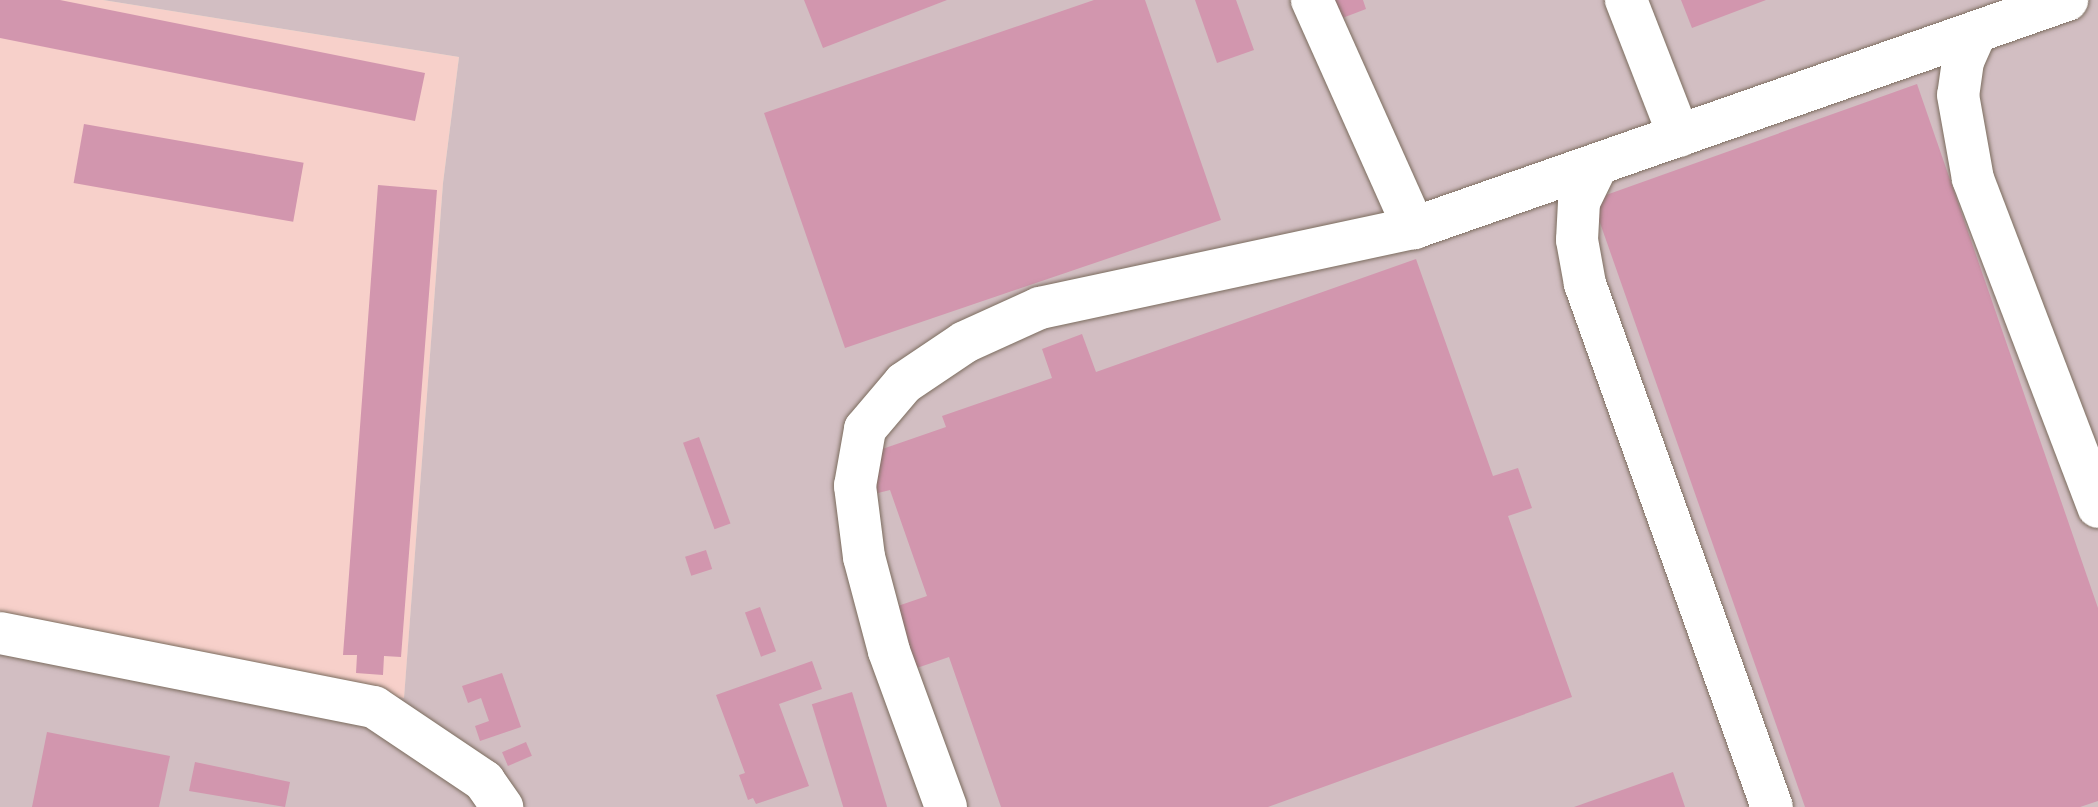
<!DOCTYPE html>
<html>
<head>
<meta charset="utf-8">
<style>
	body { margin:0 }
	#map { position:relative; width:2098px; height:807px; overflow:hidden; background:#f3e8d6; font-family:"Playpen Sans",sans-serif }
	div>[style] { position:absolute }
	.built>* { inset:0; background:#f7d0ca }
	.industrial>* { inset:0; background:#d2bec2 }
	.building>* { inset:0; background:#d296ae; transform-origin:0 0 }
	.roads { filter:drop-shadow(0 0 2px #7b6c5e) drop-shadow(0 0 2px #7b6c5e) }
	.minor>* { height:42px; margin:-21px; padding:0 21px; transform-origin:21px; border-radius:21px; background:#fff }
	span { translate:-50% -50%; white-space:nowrap; text-align:center; line-height:1.15; -webkit-text-stroke:8px #f6f6f2; paint-order:stroke }
</style>
</head>
<body>
<div id="map">
	<div class="built">
		<i style="clip-path:polygon(0 0,103px 0,459px 57px,443px 183px,404px 699px,0 616px)"></i>
	</div>
	<div class="industrial">
		<i style="clip-path:polygon(103px 0,2098px 0,2098px 807px,0 807px,0 616px,404px 698px,443px 183px,459px 57px)"></i>
	</div>
	<div class="building">
		<i style="clip-path:polygon(0 0,60px 0,425px 73px,415px 121px,0 38px)"></i>
		<i style="clip-path:polygon(804px 0,947px 0,823px 48px)"></i>
		<i style="clip-path:polygon(1094px 0,1145px 0,1221px 220px,845px 348px,764px 113px)"></i>
		<i style="clip-path:polygon(1195px 0,1236px 0,1254px 50px,1217px 63px)"></i>
		<i style="clip-path:polygon(1324px 0,1363px 0,1366px 9px,1332px 22px)"></i>
		<i style="clip-path:polygon(1681px 0,1766px 0,1692px 28px)"></i>
		<i style="clip-path:polygon(1917px 84px,2098px 608px,2098px 801px,2080px 807px,1805px 807px,1592px 200px)"></i>
		<i style="left:84px;top:124px;width:223px;height:60px;rotate:10deg"></i>
		<i style="clip-path:polygon(378px 185px,437px 190px,401px 657px,384px 656px,383px 675px,356px 673px,357px 655px,343px 655px)"></i>
		<i style="clip-path:polygon(1416px 259px,1493px 476px,1518px 468px,1532px 508px,1508px 516px,1572px 697px,1268px 807px,1001px 807px,949px 657px,908px 671px,886px 610px,927px 596px,890px 490px,878px 493px,865px 455px,946px 427px,942px 416px,1052px 378px,1042px 349px,1082px 334px,1096px 372px)"></i>
		<i style="left:699px;top:437px;width:92px;height:17px;rotate:70deg"></i>
		<i style="left:706px;top:550px;width:20px;height:22px;rotate:72deg"></i>
		<i style="left:760px;top:607px;width:47px;height:16px;rotate:70deg"></i>
		<i style="clip-path:polygon(812px 661px,822px 689px,779px 704px,809px 786px,756px 804px,753px 798px,748px 800px,739px 775px,745px 773px,716px 695px)"></i>
		<i style="clip-path:polygon(502px 673px,521px 727px,480px 741px,475px 726px,489px 721px,481px 698px,468px 703px,462px 686px)"></i>
		<i style="left:852px;top:692px;width:120px;height:42px;rotate:73deg"></i>
		<i style="clip-path:polygon(47px 732px,170px 756px,159px 807px,32px 807px)"></i>
		<i style="left:526px;top:742px;width:15px;height:26px;rotate:67deg"></i>
		<i style="clip-path:polygon(195px 762px,290px 782px,285px 807px,189px 791px)"></i>
		<i style="clip-path:polygon(1673px 772px,1685px 807px,1574px 807px)"></i>
	</div>
	<div class="roads">
		<div class="minor">
			<i style="left:1312px;top:0;width:250px;rotate:65.9deg"></i>
			<i style="left:1626px;top:0;width:146px;rotate:68.7deg"></i>
			<i style="left:1976px;top:32px;width:32px;rotate:114deg"></i>
			<i style="left:1963px;top:61px;width:34px;rotate:98deg"></i>
			<i style="left:1958px;top:95px;width:85px;rotate:79.9deg"></i>
			<i style="left:1973px;top:179px;width:351px;rotate:69.1deg"></i>
			<i style="left:1597px;top:165px;width:41px;rotate:115.9deg"></i>
			<i style="left:1579px;top:202px;width:38px;rotate:93deg"></i>
			<i style="left:1577px;top:240px;width:45px;rotate:79.7deg"></i>
			<i style="left:1585px;top:284px;width:555px;rotate:70.33deg"></i>
			<i style="left:0;top:633px;width:381px;rotate:11.2deg"></i>
			<i style="left:374px;top:707px;width:133px;rotate:33.9deg"></i>
			<i style="left:484px;top:781px;width:32px;rotate:55deg"></i>
			<i style="left:946px;top:807px;width:166px;rotate:-110.1deg"></i>
			<i style="left:889px;top:651px;width:97px;rotate:-104.9deg"></i>
			<i style="left:864px;top:557px;width:72px;rotate:-97.2deg"></i>
			<i style="left:855px;top:486px;width:58px;rotate:-80deg"></i>
			<i style="left:865px;top:429px;width:60px;rotate:-49.7deg"></i>
			<i style="left:904px;top:383px;width:73px;rotate:-33.9deg"></i>
			<i style="left:965px;top:342px;width:82px;rotate:-24.4deg"></i>
			<i style="left:1040px;top:308px;width:382px;rotate:-12.1deg"></i>
			<i style="left:1414px;top:228px;width:692px;rotate:-19.25deg"></i>
		</div>
	</div>
</div>
</body>
</html>
